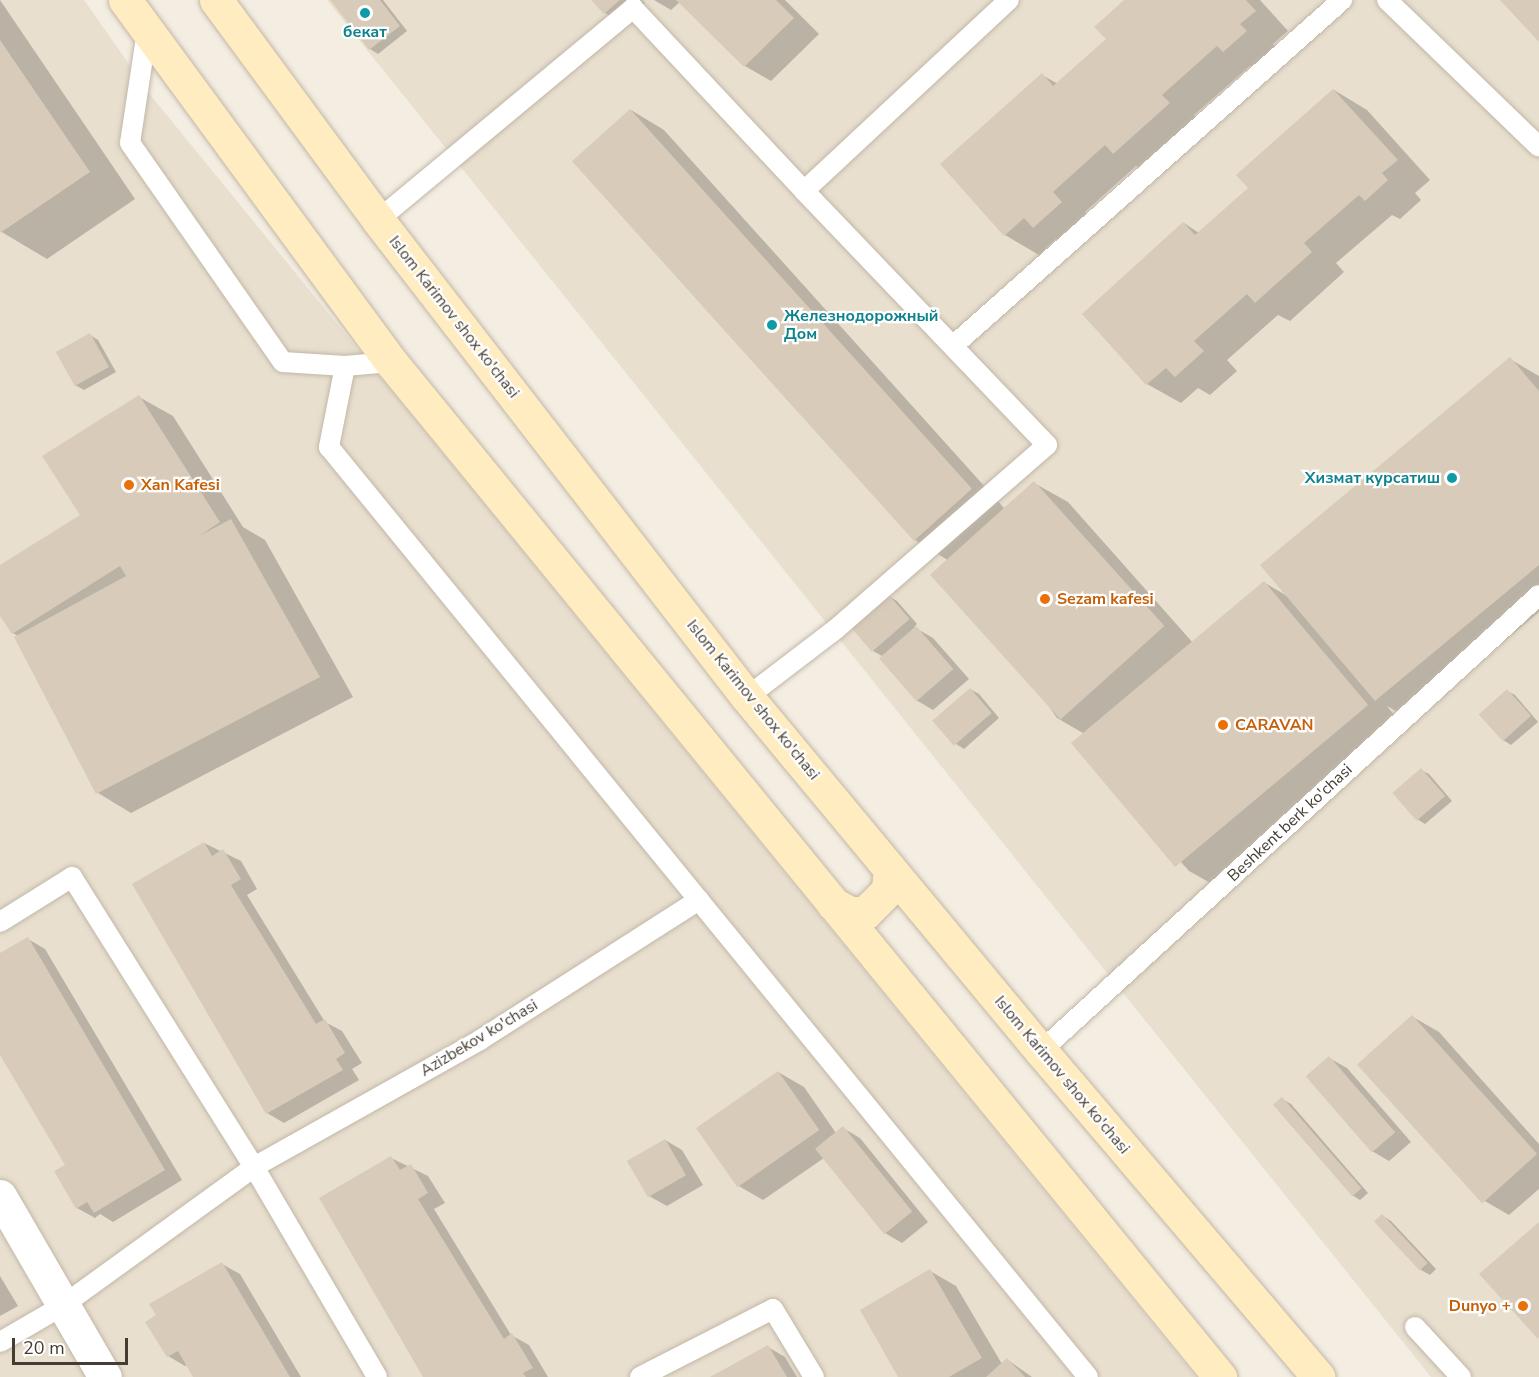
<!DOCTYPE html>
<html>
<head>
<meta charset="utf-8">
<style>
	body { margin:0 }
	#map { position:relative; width:1539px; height:1377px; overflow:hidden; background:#f3ede2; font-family:"Nunito Sans",sans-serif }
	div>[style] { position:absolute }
	.residential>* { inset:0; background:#e8dfcf }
	.shadow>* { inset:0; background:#0003 }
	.building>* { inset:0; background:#d9cbb9; transform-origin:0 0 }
	.roads { filter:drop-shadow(0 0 2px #c2b7a7) drop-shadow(0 0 2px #c2b7a7) }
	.lane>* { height:20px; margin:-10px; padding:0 10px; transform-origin:10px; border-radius:10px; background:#fff }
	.street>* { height:33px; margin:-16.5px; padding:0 16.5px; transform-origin:16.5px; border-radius:16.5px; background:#fff }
	.secondary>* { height:33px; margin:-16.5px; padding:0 16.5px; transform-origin:16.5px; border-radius:16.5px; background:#ffecc0 }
	.dots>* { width:16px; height:16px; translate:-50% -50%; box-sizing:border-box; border:3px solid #fff; border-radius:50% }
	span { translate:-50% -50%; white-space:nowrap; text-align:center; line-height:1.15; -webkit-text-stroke:4.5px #fff; paint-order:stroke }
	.culture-label { font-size:16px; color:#0d838f; font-weight:700 }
	.left { translate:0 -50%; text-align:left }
	.right { translate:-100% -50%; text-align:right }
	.street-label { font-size:16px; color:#453d32 }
	.food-label { font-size:16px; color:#c56008; font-weight:700 }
	.scale { position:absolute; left:12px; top:1338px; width:116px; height:27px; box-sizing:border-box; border:3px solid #453d32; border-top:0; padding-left:8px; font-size:18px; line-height:21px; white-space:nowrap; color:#453d32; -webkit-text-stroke:4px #fff; paint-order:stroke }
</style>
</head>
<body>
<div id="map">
	<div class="residential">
		<i style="clip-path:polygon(0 0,84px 0,152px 97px,1196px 1377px,0 1377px)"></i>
		<i style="clip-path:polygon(327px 0,1539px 0,1539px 1377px,1431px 1377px)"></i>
	</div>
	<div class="shadow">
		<i style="clip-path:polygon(0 0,135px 199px,47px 259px,0 231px)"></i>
		<i style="clip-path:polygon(332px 0,383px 0,407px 31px,378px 54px,370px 49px)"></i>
		<i style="clip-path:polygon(593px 0,642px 0,645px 3px,622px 23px,605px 13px)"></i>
		<i style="clip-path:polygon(654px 0,785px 0,819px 34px,771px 81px,745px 66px,680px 2px,671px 10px)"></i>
		<i style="clip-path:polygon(1126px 0,1260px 0,1288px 31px,1273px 44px,1279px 51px,1258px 70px,1250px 66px,1194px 115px,1202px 123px,1147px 172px,1136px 166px,1085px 212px,1095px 222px,1068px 246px,1056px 239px,1039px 255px,1005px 235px,942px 165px,1042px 75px,1058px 84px,1108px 39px)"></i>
		<i style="clip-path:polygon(1334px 90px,1367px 110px,1430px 180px,1415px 193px,1421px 200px,1400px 219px,1392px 215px,1336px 263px,1344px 272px,1290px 321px,1278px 315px,1227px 360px,1237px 371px,1210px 395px,1198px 388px,1181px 403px,1147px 384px,1184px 223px,1199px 233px,1250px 188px)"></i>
		<i style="clip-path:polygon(631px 110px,664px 130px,1004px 508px,1034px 483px,1068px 502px,1194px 644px,1265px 583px,1289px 597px,1510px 359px,1539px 376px,1539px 612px,1410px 719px,1387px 706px,1402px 725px,1223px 890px,1189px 871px,1077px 746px,1088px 736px,1057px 718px,946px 559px,915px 540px)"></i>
		<i style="clip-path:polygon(90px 335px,98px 340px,116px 372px,84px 390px,75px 385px)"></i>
		<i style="clip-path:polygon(139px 397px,173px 416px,243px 527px,265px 540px,353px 697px,131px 813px,98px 793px,18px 636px,13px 633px,0 613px,0 567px,82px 516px)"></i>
		<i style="clip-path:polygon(889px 596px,897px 601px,917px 624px,914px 627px,933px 638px,969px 679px,933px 710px,916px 700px,882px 656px,873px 651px)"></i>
		<i style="clip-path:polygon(970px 689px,979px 694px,999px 718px,964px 749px,956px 744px)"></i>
		<i style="clip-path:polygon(1507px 691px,1515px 695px,1538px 722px,1511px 745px,1503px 740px)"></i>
		<i style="clip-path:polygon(1421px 770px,1429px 774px,1452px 801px,1425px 824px,1417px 819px)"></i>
		<i style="clip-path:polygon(204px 843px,241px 861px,257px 889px,247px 895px,325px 1022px,342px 1031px,362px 1063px,352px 1069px,359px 1080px,284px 1123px,267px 1113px)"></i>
		<i style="clip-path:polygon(28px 939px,45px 949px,182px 1180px,113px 1222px,100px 1214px,95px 1218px,77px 1208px,67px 1166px,0 1052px,0 955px)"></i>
		<i style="clip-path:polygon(1413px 1017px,1439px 1032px,1539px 1144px,1539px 1189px,1509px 1215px,1483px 1200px,1360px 1065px)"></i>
		<i style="clip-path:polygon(1329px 1058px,1347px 1068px,1411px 1142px,1389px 1161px,1372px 1151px)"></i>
		<i style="clip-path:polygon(778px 1072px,804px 1087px,836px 1133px,843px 1128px,860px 1138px,928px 1222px,902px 1243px,885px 1233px,824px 1158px,763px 1200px,737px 1185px,698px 1127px)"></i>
		<i style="clip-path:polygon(1282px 1099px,1291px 1104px,1368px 1193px,1360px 1200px,1352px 1195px)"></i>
		<i style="clip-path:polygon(665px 1140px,682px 1150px,703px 1185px,667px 1206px,649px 1196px)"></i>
		<i style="clip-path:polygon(391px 1158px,428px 1176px,445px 1203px,434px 1209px,511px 1335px,529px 1345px,548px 1377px,425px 1377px)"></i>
		<i style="clip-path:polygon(1383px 1216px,1391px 1221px,1436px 1269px,1430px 1275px,1421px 1270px,1376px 1222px)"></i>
		<i style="clip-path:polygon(222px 1264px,240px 1274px,301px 1377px,195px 1377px,188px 1365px,185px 1366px,168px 1356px)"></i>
		<i style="clip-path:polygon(930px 1271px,956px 1286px,1002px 1364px,1008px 1360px,1032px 1377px,900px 1377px)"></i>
		<i style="clip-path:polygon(0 1276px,18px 1306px,0 1316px)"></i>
		<i style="clip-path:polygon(768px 1347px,785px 1357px,797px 1377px,713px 1377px)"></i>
	</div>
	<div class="building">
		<i style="clip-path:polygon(330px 0,380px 0,400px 26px,369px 50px)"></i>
		<i style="clip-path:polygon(591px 0,620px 0,604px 14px)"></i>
		<i style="clip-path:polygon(676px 0,776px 0,794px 18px,744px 67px)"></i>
		<i style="clip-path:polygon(1124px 0,1246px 0,1256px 11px,1240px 24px,1247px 31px,1223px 52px,1217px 46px,1162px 95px,1170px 103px,1113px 154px,1105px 145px,1053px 192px,1062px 202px,1033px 228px,1024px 218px,1004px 236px,940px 164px,1042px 73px,1053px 86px,1106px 39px,1094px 27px)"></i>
		<i style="clip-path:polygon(1500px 0,1539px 0,1539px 42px)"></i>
		<i style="clip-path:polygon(0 40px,90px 172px,0 233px)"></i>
		<i style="clip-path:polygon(1333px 89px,1398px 160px,1382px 173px,1388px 180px,1365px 201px,1359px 195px,1304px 243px,1312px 252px,1255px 303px,1247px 294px,1194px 341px,1204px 351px,1175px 377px,1166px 368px,1146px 385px,1082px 314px,1183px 222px,1195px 235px,1248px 188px,1236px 175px)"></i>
		<i style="left:630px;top:109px;width:511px;height:78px;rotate:48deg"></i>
		<i style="left:90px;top:333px;width:39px;height:39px;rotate:61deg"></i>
		<i style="clip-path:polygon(1510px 357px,1539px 391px,1539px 565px,1375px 701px,1260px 565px)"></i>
		<i style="clip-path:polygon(139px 395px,220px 522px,199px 536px,231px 519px,320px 677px,96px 794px,14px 637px,126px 576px,120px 566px,12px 634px,0 616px,0 565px,80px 515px,42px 456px)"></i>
		<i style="left:1034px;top:481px;width:195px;height:140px;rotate:48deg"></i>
		<i style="left:1264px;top:581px;width:162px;height:252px;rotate:50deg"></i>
		<i style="left:888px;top:594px;width:33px;height:50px;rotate:49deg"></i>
		<i style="left:916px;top:626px;width:57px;height:49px;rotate:49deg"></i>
		<i style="left:970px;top:688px;width:33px;height:50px;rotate:49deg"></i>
		<i style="left:1507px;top:689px;width:36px;height:38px;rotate:48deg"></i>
		<i style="left:1421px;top:768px;width:37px;height:38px;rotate:49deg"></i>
		<i style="clip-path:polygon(204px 842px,212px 856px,223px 849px,241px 879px,231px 885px,316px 1024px,325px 1019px,345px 1053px,336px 1059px,343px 1070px,266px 1114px,132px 884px)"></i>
		<i style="clip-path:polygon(28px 937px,165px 1170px,94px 1213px,87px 1202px,76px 1209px,54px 1171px,65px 1165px,0 1055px,0 953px)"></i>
		<i style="left:1412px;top:1015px;width:187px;height:74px;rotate:48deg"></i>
		<i style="left:1329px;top:1056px;width:101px;height:31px;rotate:49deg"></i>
		<i style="left:778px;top:1071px;width:72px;height:100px;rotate:55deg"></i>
		<i style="left:1282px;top:1097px;width:121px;height:12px;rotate:49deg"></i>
		<i style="left:843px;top:1126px;width:110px;height:36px;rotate:51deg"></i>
		<i style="left:665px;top:1139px;width:42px;height:44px;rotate:60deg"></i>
		<i style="clip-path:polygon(391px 1156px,400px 1170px,411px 1164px,428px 1193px,418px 1199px,504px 1339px,512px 1333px,533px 1368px,523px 1373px,526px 1377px,423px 1377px,319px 1198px)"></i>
		<i style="left:1382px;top:1214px;width:67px;height:11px;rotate:47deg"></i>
		<i style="clip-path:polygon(1539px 1222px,1539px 1337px,1538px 1339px,1479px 1274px)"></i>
		<i style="clip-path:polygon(222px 1262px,290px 1377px,193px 1377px,178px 1351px,167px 1357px,145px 1322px,156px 1315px,149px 1304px)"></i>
		<i style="clip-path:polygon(930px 1269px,982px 1358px,949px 1377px,898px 1377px,860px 1310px)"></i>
		<i style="clip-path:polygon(768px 1345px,787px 1377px,710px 1377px)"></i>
		<i style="clip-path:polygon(1007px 1358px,1025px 1377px,986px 1377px)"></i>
	</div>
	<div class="roads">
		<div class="lane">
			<i style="left:1387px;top:0;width:211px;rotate:44deg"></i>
			<i style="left:147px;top:31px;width:113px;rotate:98.6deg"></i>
			<i style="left:130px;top:143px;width:267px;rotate:55.1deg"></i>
			<i style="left:283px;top:362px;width:62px;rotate:3.7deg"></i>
			<i style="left:345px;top:366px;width:46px;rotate:-5deg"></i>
			<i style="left:378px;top:220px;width:332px;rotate:-39.7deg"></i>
			<i style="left:633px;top:8px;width:250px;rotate:46.9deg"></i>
			<i style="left:953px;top:346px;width:521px;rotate:-41.65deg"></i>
			<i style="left:345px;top:366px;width:83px;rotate:101.2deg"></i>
			<i style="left:329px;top:447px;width:1200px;rotate:50.78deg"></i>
			<i style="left:747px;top:697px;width:112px;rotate:-37.4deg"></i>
			<i style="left:836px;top:629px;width:280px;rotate:-41.1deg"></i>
			<i style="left:1047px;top:445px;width:352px;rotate:-133.7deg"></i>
			<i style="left:804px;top:191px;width:280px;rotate:-43deg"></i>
			<i style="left:0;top:922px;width:85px;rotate:-32deg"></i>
			<i style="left:72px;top:877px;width:342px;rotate:57.9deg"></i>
			<i style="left:254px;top:1167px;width:243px;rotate:59.6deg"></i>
			<i style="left:1041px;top:1051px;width:675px;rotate:-42.48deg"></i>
			<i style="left:1415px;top:1327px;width:68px;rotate:47.4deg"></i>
			<i style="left:0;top:1342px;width:72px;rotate:-30.1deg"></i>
			<i style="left:62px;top:1306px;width:237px;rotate:-35.9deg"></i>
			<i style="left:254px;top:1167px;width:259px;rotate:-29.3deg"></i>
			<i style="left:480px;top:1040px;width:260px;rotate:-32.6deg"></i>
			<i style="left:640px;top:1377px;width:149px;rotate:-27.1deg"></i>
			<i style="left:773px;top:1309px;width:79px;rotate:58.9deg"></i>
		</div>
		<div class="street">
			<i style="left:0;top:1196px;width:209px;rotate:59.9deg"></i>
		</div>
		<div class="secondary">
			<i style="left:125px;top:0;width:449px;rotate:53.7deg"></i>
			<i style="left:391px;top:362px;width:1311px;rotate:50.76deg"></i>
			<i style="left:216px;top:0;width:273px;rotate:53.6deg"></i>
			<i style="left:378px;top:220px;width:603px;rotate:52.28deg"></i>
			<i style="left:747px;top:697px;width:460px;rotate:50.3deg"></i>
			<i style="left:1041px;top:1051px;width:428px;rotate:49.6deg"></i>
			<i style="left:833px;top:904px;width:20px;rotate:27deg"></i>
			<i style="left:851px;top:913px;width:14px"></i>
			<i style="left:865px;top:913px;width:33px;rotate:-45deg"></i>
			<i style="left:888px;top:890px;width:21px;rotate:-85deg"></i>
		</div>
	</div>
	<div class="dots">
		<i style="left:365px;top:13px;background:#0f9aa8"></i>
		<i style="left:772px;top:325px;background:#0f9aa8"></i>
		<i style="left:1452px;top:478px;background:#0f9aa8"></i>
		<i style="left:129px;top:485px;background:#e8710a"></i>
		<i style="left:1045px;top:599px;background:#e8710a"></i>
		<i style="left:1223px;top:725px;background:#e8710a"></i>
		<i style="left:1523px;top:1306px;background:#e8710a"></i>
	</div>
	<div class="culture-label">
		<span style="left:365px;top:32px">бекат</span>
		<span class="left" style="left:784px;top:325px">Железнодорожный<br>Дом</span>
		<span class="right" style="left:1440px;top:478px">Хизмат курсатиш</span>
	</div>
	<div class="street-label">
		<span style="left:454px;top:317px;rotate:52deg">Islom Karimov shox ko'chasi</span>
		<span style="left:753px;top:700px;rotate:51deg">Islom Karimov shox ko'chasi</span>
		<span style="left:1290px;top:823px;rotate:-43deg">Beshkent berk ko'chasi</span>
		<span style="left:479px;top:1038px;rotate:-31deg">Azizbekov ko'chasi</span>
		<span style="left:1062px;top:1075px;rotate:50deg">Islom Karimov shox ko'chasi</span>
	</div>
	<div class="food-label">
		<span class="left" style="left:141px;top:485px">Xan Kafesi</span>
		<span class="left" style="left:1057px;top:599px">Sezam kafesi</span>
		<span class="left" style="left:1235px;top:725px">CARAVAN</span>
		<span class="right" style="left:1511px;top:1306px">Dunyo +</span>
	</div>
	<div class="scale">20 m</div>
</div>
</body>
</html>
